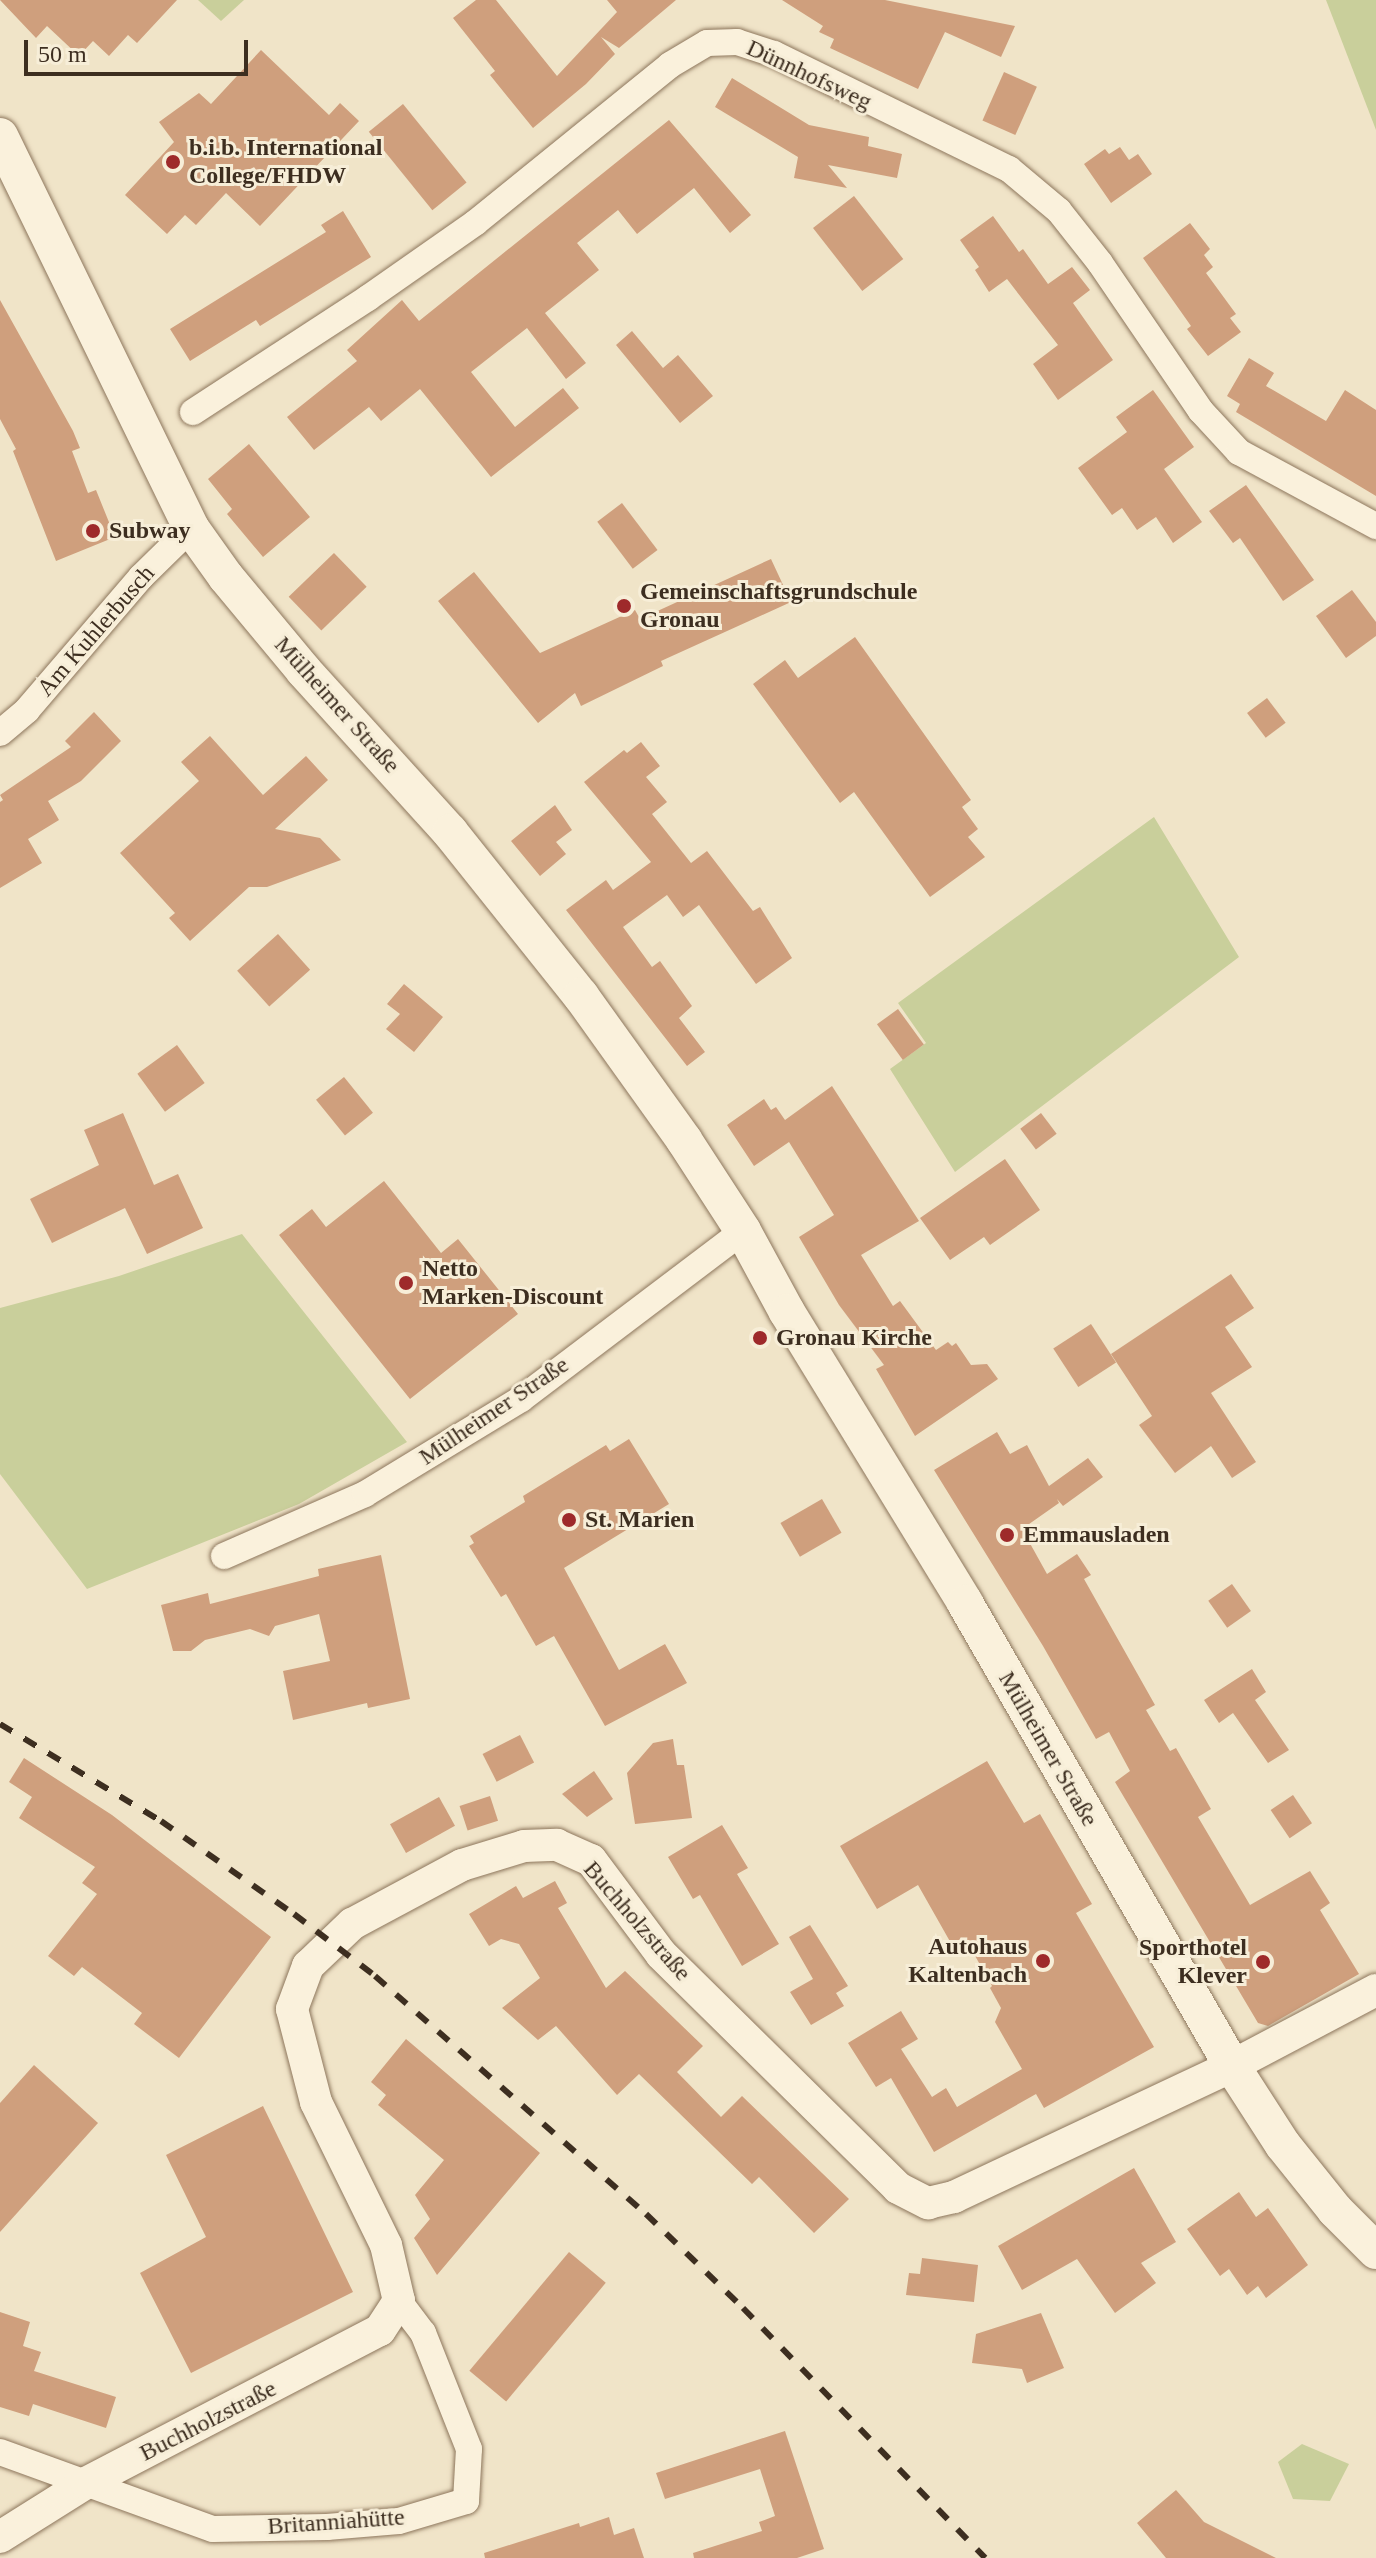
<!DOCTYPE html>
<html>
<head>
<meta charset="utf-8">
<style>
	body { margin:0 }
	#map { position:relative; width:1376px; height:2558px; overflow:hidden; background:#f0e4c8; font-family:"Times New Roman",serif }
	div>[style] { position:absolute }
	.green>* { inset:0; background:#c9cf9b }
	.building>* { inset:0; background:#cf9f7d; transform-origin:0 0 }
	.roads { filter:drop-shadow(0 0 2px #8d765c) drop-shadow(0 0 2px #8d765c) }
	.minor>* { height:26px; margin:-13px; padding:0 13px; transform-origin:13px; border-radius:13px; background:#faf1dc }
	.tertiary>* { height:32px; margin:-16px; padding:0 16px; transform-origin:16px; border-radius:16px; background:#faf1dc }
	.secondary>* { height:36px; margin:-18px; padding:0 18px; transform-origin:18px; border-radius:18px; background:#faf1dc }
	.rail>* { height:6px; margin-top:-3px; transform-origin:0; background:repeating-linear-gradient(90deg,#3d2e20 0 14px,transparent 0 28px) }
	.dots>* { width:22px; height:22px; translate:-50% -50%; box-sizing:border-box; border:4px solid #f7eed8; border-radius:50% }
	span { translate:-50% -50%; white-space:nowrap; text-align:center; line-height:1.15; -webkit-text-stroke:6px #f7eed8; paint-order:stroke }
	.street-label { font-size:24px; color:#3d2e20 }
	.poi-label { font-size:24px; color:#3d2e20; font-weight:700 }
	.left { translate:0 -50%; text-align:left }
	.right { translate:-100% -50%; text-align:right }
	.scale { position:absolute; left:24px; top:40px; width:224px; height:36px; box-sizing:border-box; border:4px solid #3d2e20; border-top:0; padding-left:10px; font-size:24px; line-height:28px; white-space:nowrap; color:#3d2e20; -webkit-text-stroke:6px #f7eed8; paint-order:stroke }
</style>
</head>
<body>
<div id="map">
	<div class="green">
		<i style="clip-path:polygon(198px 0,244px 0,221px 21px)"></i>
		<i style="clip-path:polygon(1326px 0,1376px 0,1376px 130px)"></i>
		<i style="clip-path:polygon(1154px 817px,1239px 957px,955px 1172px,890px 1069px,926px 1043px,898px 1003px)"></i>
		<i style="clip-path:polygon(242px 1234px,407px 1442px,299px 1504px,87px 1589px,0 1474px,0 1308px,119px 1276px)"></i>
		<i style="clip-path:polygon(1302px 2444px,1349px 2464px,1330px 2501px,1293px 2499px,1278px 2462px)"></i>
	</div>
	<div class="building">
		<i style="clip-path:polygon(0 0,177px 0,137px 43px,128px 35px,109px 56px,93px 41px,79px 56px,47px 26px,36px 38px)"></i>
		<i style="clip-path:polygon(476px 0,496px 0,557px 76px,617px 12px,607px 0,676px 0,619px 48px,601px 37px,615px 54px,586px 84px,533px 128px,490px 75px,495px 71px,453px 18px)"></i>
		<i style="clip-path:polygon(782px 0,885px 0,1015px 26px,1001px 57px,945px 32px,918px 89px,830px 48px,834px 39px,819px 32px,823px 26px)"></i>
		<i style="clip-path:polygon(261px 50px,329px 115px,340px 103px,359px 121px,260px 226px,226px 193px,196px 225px,185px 215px,167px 234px,125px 195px,174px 142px,159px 122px,199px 93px,211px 104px)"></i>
		<i style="left:1004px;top:72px;width:36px;height:53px;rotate:24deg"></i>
		<i style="clip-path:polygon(732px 78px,809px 125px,869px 137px,868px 146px,902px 154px,897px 178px,828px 165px,847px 188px,794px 178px,798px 157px,715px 107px)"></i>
		<i style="left:403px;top:104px;width:101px;height:44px;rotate:51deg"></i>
		<i style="clip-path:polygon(669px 120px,751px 215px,730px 233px,694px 188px,637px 234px,618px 210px,577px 243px,599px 270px,545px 313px,586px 363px,566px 379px,527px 328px,471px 372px,515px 427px,563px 388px,579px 408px,491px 477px,420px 389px,381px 421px,369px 407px,314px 450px,287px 417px,357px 361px,347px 350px,402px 300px,419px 321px)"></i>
		<i style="clip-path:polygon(1120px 147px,1129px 160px,1138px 154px,1152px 174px,1111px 203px,1084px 164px,1105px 149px,1109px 154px)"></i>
		<i style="left:854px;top:196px;width:80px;height:52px;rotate:52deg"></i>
		<i style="clip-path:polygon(343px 211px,371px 257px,260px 326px,256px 320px,190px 361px,170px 329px,326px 232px,321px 225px)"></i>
		<i style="clip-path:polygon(993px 216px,1019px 252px,1023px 249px,1048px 284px,1072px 267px,1090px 290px,1073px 303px,1113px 360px,1058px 400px,1033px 364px,1058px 345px,1007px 279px,989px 292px,975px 270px,979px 267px,960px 240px)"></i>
		<i style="clip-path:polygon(1190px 223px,1210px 249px,1204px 255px,1213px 267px,1206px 273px,1236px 314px,1230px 318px,1241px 332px,1208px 356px,1187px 329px,1191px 326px,1143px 258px)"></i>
		<i style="clip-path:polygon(0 300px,73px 431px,80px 448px,72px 451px,88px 493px,96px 490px,115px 537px,56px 561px,13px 451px,16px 449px,0 419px)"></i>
		<i style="clip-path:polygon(632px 331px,663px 368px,678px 355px,713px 396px,680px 423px,616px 345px)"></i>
		<i style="clip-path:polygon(1249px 358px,1274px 373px,1266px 386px,1326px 421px,1345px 390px,1376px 410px,1376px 496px,1236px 412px,1240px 404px,1227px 396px)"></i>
		<i style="clip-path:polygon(1153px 390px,1194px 447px,1164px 469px,1202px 522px,1173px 543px,1156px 517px,1137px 530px,1122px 508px,1112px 515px,1078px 468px,1127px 432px,1116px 417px)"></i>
		<i style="clip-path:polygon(249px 444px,310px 517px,263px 557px,227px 514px,232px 509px,208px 479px)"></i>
		<i style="clip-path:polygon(1246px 485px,1314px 580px,1283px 601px,1240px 538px,1233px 543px,1209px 511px)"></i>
		<i style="left:622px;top:503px;width:59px;height:31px;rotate:53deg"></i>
		<i style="left:334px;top:553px;width:47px;height:63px;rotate:46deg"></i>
		<i style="clip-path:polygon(771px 559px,791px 602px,661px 661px,663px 666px,581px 706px,575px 693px,538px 723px,438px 601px,474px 572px,540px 653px,635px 610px,640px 619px)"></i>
		<i style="clip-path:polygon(1352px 590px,1376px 622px,1376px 636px,1346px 658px,1316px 616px)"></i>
		<i style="clip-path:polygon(855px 637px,971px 800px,962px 807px,978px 829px,968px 837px,985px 857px,930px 897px,854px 792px,840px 803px,753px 684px,785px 660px,798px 678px)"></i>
		<i style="left:1267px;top:698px;width:31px;height:25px;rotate:53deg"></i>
		<i style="clip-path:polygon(94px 712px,121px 741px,81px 781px,48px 801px,59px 820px,28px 839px,42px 863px,0 888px,0 802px,3px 800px,0 795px,71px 747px,65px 741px)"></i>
		<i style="clip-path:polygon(210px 736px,263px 795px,306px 756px,328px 780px,275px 829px,320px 838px,341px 860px,267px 887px,249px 887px,190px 941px,169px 918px,175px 913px,120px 853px,199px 781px,181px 762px)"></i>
		<i style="clip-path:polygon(641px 742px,660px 766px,646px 777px,667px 802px,652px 814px,691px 863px,707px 851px,753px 911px,760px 907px,792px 958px,756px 984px,699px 905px,683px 917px,667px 895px,623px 927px,652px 967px,660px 961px,692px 1006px,679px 1018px,705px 1052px,687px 1066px,566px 910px,606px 880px,613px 890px,651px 862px,584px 782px,624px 750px,627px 753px)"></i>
		<i style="clip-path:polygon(555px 805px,572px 830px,556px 842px,566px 854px,540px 876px,511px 841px)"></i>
		<i style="left:278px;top:934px;width:48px;height:55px;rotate:48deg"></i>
		<i style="clip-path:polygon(404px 984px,443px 1017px,414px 1052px,386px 1029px,400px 1014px,387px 1004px)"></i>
		<i style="left:898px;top:1009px;width:44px;height:26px;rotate:54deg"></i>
		<i style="left:177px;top:1045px;width:47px;height:49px;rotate:54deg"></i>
		<i style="left:344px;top:1077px;width:46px;height:36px;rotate:51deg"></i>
		<i style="clip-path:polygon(832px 1086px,919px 1221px,861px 1255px,893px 1306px,900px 1301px,936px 1350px,948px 1342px,952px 1346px,956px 1343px,971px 1365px,987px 1364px,998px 1379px,915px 1436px,876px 1369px,884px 1365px,839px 1305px,799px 1237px,834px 1215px,789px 1142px,754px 1166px,727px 1125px,764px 1099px,771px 1110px,776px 1107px,785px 1120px)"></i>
		<i style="clip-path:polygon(123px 1113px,154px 1185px,178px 1174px,203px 1228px,147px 1254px,125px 1208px,52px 1243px,30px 1199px,99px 1165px,84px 1130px)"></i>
		<i style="left:1041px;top:1113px;width:26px;height:26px;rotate:53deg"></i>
		<i style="clip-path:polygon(1005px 1159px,1040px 1210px,990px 1245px,984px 1237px,950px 1260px,920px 1218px)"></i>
		<i style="clip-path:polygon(384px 1181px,441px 1253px,458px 1239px,518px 1314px,410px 1399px,279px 1235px,312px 1209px,326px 1227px)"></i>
		<i style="clip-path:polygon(1231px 1274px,1254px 1308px,1225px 1327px,1252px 1367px,1211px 1393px,1256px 1462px,1232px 1478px,1211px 1446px,1175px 1473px,1139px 1425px,1152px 1416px,1111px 1354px)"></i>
		<i style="left:1091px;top:1324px;width:46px;height:45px;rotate:57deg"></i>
		<i style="clip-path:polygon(997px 1432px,1010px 1454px,1027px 1445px,1049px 1486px,1088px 1458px,1103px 1477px,1063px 1506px,1057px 1499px,1059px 1503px,1022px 1529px,1047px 1574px,1077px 1554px,1091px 1575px,1084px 1579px,1155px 1705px,1146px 1710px,1170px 1751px,1176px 1748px,1211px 1809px,1198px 1817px,1250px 1905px,1310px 1871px,1330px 1903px,1320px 1910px,1359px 1974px,1268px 2026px,1258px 2023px,1115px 1782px,1130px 1771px,1109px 1732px,1096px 1739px,1043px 1646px,934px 1470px)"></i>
		<i style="clip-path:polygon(629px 1439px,669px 1504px,564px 1568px,619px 1670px,665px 1644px,687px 1683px,605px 1726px,554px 1636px,536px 1646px,506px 1594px,501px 1597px,469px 1546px,474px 1543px,470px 1536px,525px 1502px,523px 1496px,606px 1445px,610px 1451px)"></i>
		<i style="left:822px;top:1499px;width:39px;height:48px;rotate:60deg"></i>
		<i style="clip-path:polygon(381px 1555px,410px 1699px,368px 1708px,367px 1703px,293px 1720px,283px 1671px,330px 1661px,319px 1614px,275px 1626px,269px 1636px,250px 1629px,205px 1640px,191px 1651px,173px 1651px,161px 1605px,208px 1593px,210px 1604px,319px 1576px,318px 1569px)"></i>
		<i style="left:1232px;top:1584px;width:33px;height:29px;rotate:55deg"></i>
		<i style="clip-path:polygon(1252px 1669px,1266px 1692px,1255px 1700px,1289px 1750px,1268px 1763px,1233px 1713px,1219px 1723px,1204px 1700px)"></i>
		<i style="left:520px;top:1735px;width:31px;height:42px;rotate:63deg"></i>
		<i style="clip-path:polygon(673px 1739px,677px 1765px,684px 1765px,692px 1818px,635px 1824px,627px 1773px,653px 1743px)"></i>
		<i style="clip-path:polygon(24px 1758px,112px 1815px,271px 1937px,179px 2058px,134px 2024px,142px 2013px,82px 1967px,74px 1976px,48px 1956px,97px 1894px,82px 1883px,95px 1867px,19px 1818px,32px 1797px,9px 1782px)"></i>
		<i style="clip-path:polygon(987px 1761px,1024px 1823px,1040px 1814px,1092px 1904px,1076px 1913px,1154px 2047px,1044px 2108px,1036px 2094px,934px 2152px,891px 2078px,876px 2087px,848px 2043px,901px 2011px,918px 2039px,901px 2049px,932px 2097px,946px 2088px,957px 2107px,1022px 2069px,995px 2022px,1001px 2008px,990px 1988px,992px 1986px,965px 1938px,952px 1945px,918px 1885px,877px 1909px,840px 1846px)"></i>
		<i style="clip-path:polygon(594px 1771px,613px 1799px,587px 1817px,562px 1794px)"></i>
		<i style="left:1293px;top:1795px;width:34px;height:27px;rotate:56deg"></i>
		<i style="left:490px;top:1796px;width:26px;height:32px;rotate:72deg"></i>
		<i style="left:439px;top:1797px;width:33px;height:56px;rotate:61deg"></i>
		<i style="clip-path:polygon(722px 1825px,748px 1868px,737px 1874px,779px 1944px,742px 1966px,700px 1895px,693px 1899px,668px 1857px)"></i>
		<i style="clip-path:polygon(555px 1881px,567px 1903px,558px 1908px,606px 1988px,625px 1971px,703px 2046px,677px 2072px,721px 2117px,742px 2096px,849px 2199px,814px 2233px,759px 2177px,752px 2184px,639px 2074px,617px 2095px,556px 2026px,538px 2040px,502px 2008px,540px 1978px,519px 1944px,501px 1939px,489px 1946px,469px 1914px,516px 1886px,523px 1898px)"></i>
		<i style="clip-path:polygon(810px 1925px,848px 1986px,836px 1993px,844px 2006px,811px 2025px,790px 1992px,813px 1979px,789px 1937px)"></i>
		<i style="clip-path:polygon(406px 2039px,540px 2153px,437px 2275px,414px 2238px,430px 2219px,415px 2195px,444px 2160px,378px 2105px,386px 2095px,371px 2082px)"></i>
		<i style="clip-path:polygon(34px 2065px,98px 2123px,0 2232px,0 2103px)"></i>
		<i style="clip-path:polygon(263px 2106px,353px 2292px,191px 2373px,140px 2273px,206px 2237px,166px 2155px)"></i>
		<i style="clip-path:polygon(1134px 2168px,1176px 2242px,1141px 2263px,1156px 2283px,1115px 2313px,1077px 2259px,1022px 2290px,998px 2246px)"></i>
		<i style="clip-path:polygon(1239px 2192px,1256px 2217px,1268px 2208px,1308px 2265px,1266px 2298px,1258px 2286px,1247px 2295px,1229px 2269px,1220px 2276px,1187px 2229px)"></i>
		<i style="left:569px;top:2252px;width:48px;height:155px;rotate:40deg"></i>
		<i style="clip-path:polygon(922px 2258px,978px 2265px,974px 2302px,906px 2295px,909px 2273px,920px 2274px)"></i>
		<i style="clip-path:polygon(0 2312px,30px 2322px,23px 2346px,41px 2352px,34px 2371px,116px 2397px,106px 2428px,33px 2404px,29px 2416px,0 2407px)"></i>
		<i style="clip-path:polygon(1041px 2313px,1064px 2368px,1027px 2383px,1022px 2369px,972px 2363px,976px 2334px)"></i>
		<i style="clip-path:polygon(785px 2431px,824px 2549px,797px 2558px,694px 2558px,693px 2553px,762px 2531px,759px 2522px,775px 2516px,760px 2469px,665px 2499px,656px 2473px)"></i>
		<i style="clip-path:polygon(1176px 2490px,1204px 2522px,1276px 2558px,1166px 2558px,1137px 2523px)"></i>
		<i style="clip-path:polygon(609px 2517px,614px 2535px,634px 2528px,644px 2558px,485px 2558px,484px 2553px,579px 2523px,580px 2527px)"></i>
	</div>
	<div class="roads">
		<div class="minor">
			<i style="left:193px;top:412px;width:209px;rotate:-33.1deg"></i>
			<i style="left:368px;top:298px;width:131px;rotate:-35deg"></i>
			<i style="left:475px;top:223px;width:251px;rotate:-39deg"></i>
			<i style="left:670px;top:65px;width:43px;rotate:-30.7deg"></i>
			<i style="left:707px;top:43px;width:30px;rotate:-2deg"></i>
			<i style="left:737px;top:42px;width:39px;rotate:18deg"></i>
			<i style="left:774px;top:54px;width:262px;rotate:26.1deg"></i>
			<i style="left:1009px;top:169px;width:65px;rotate:40deg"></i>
			<i style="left:1059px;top:211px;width:66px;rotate:51.7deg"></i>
			<i style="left:1100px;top:263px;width:179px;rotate:55.7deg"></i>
			<i style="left:1201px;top:411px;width:56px;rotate:47.2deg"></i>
			<i style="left:1239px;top:452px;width:156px;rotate:28.4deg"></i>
			<i style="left:0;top:733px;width:35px;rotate:-40deg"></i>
			<i style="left:27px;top:710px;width:175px;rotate:-49.4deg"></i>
			<i style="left:141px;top:577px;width:70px;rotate:-44.4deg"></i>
			<i style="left:224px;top:1556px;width:154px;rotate:-23.7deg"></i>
			<i style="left:365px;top:1494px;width:183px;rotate:-31.3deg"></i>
			<i style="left:521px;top:1399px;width:278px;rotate:-37.1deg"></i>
			<i style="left:0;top:2452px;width:226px;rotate:19.9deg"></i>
			<i style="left:213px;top:2529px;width:114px;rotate:-1deg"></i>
			<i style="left:327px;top:2527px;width:72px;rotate:-4.8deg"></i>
			<i style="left:399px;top:2521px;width:70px;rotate:-16.6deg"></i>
			<i style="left:466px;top:2501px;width:52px;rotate:-86.7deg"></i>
			<i style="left:469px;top:2449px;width:125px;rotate:-111.6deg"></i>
			<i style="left:423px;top:2333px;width:40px;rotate:-127deg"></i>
		</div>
		<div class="tertiary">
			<i style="left:0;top:2537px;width:102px;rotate:-32.1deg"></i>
			<i style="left:86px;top:2483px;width:331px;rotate:-27.5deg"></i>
			<i style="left:380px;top:2330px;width:35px;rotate:-57deg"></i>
			<i style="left:399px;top:2301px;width:57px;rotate:-103.1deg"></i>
			<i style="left:386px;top:2245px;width:159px;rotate:-116.1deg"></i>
			<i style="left:316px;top:2102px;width:96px;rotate:-104.5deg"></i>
			<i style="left:292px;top:2009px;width:46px;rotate:-69.6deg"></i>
			<i style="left:308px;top:1966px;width:61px;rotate:-43.7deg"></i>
			<i style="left:352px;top:1924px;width:125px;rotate:-28.2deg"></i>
			<i style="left:462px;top:1865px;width:65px;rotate:-17deg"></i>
			<i style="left:524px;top:1846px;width:33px;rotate:-2deg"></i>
			<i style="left:557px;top:1845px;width:37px;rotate:24deg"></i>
			<i style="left:591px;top:1860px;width:117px;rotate:53.3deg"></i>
			<i style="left:661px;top:1954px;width:333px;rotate:44.6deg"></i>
			<i style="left:898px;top:2188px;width:34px;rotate:27deg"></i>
			<i style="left:928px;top:2203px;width:27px;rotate:-13deg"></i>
			<i style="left:954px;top:2197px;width:307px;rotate:-25.2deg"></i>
			<i style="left:1232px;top:2066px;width:163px;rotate:-27.8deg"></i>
		</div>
		<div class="secondary">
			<i style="left:0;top:136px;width:436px;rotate:64deg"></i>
			<i style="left:191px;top:528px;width:60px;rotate:54.5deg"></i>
			<i style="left:226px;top:577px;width:122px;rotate:50.3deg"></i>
			<i style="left:304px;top:671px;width:217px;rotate:47.8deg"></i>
			<i style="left:450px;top:832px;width:210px;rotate:51.4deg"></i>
			<i style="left:581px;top:996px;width:177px;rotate:54.4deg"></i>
			<i style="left:684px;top:1140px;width:108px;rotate:57deg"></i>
			<i style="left:743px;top:1231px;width:92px;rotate:61.5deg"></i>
			<i style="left:787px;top:1312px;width:341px;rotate:58.5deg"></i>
			<i style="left:965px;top:1603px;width:534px;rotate:60.03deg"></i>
			<i style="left:1232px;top:2066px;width:94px;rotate:57.2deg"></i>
			<i style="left:1283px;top:2145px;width:83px;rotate:51.3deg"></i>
			<i style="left:1335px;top:2210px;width:58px;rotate:45deg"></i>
		</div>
	</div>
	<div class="rail">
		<i style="left:0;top:1724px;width:188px;rotate:31.1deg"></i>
		<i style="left:161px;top:1821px;width:162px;rotate:35deg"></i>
		<i style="left:294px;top:1914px;width:102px;rotate:37.4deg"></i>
		<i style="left:375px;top:1976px;width:361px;rotate:41.3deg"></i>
		<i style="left:646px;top:2214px;width:135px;rotate:44.1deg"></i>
		<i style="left:743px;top:2308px;width:348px;rotate:45.9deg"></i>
	</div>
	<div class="dots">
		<i style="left:173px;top:162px;background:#9e2a2b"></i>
		<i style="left:93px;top:531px;background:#9e2a2b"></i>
		<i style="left:624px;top:606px;background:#9e2a2b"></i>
		<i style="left:406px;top:1283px;background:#9e2a2b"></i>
		<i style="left:760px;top:1338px;background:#9e2a2b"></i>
		<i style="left:569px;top:1520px;background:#9e2a2b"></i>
		<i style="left:1007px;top:1535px;background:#9e2a2b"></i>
		<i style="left:1043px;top:1961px;background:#9e2a2b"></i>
		<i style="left:1263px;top:1962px;background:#9e2a2b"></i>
	</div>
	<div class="street-label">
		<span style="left:809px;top:75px;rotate:25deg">Dünnhofsweg</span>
		<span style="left:96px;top:631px;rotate:-49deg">Am Kuhlerbusch</span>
		<span style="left:337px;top:705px;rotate:48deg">Mülheimer Straße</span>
		<span style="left:494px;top:1411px;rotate:-34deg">Mülheimer Straße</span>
		<span style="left:1048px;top:1749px;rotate:60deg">Mülheimer Straße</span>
		<span style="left:637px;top:1921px;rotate:49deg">Buchholzstraße</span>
		<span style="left:208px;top:2421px;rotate:-27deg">Buchholzstraße</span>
		<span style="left:336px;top:2522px;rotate:-4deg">Britanniahütte</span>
	</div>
	<div class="poi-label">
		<span class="left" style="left:189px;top:162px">b.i.b. International<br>College/FHDW</span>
		<span class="left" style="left:109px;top:531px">Subway</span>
		<span class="left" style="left:640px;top:606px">Gemeinschaftsgrundschule<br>Gronau</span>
		<span class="left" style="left:422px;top:1283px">Netto<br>Marken-Discount</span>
		<span class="left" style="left:776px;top:1338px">Gronau Kirche</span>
		<span class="left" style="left:585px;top:1520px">St. Marien</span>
		<span class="left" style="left:1023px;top:1535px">Emmausladen</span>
		<span class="right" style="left:1027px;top:1961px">Autohaus<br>Kaltenbach</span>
		<span class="right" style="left:1247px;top:1962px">Sporthotel<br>Klever</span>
	</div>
	<div class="scale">50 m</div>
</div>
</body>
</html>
